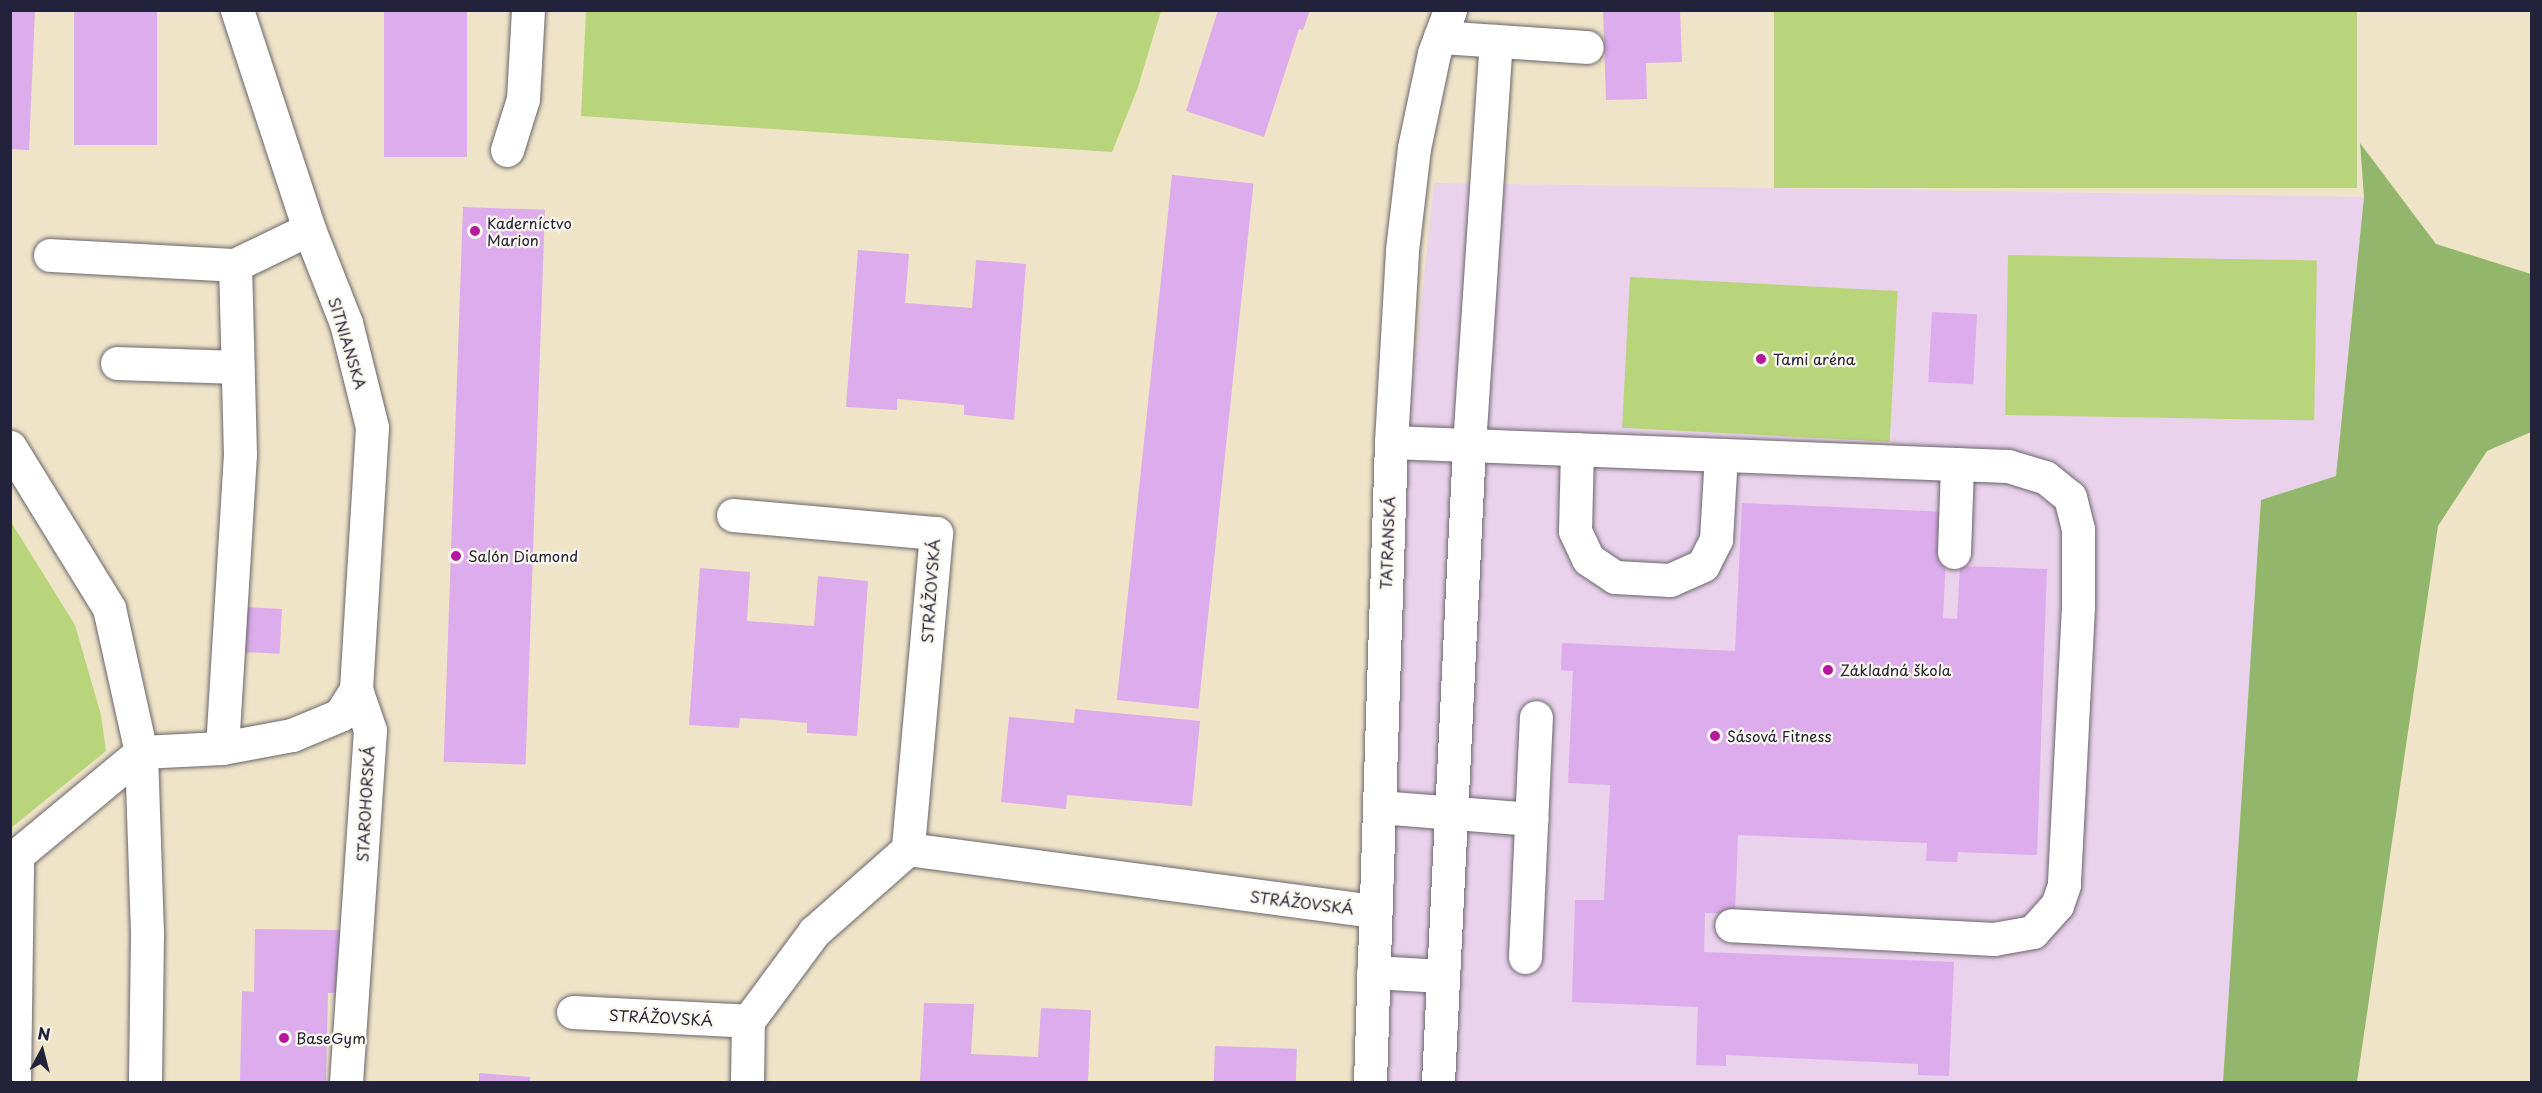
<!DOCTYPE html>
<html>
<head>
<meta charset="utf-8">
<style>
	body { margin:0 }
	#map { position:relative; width:2542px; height:1093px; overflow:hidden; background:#f0e4c8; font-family:"Playpen Sans",sans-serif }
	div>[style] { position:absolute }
	.built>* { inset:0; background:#ead1ec }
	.green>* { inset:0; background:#b8d57b; transform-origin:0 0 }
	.forest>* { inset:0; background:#92b66b }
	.building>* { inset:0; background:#dcacec; transform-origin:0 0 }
	.roads { filter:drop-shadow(0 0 2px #6a666c) drop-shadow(0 0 2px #6a666c) }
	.minor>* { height:33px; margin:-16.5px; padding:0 16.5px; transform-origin:16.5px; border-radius:16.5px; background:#fff }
	.dots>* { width:16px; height:16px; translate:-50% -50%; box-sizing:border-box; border:3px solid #fbf7ec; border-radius:50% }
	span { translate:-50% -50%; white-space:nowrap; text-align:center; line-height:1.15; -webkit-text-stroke:4.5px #fbf7ec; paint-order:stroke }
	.poi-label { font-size:15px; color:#22223b }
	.left { translate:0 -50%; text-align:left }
	.street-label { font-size:15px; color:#22223b }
	.frame { position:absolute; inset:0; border:12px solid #22223b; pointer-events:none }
	.north { position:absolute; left:12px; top:1021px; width:60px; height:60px; -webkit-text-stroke:4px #fbf7ec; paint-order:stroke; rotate:7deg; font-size:16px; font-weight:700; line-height:24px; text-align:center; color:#22223b }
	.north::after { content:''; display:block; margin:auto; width:21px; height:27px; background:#22223b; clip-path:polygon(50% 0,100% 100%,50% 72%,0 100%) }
</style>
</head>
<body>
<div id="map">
	<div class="built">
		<i style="clip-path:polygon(1434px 183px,2364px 197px,2336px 477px,2261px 501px,2223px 1082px,1385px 1082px,1410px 410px)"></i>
	</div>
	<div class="green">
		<i style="clip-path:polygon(586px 11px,586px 10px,1161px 11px,1137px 90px,1112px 152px,581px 116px)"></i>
		<i style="left:1774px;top:11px;width:583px;height:177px"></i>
		<i style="left:2008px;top:255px;width:309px;height:160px;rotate:1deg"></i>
		<i style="left:1630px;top:277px;width:268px;height:151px;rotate:3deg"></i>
		<i style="clip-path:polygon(11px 522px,75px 625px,101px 715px,106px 751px,11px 828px)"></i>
	</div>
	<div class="forest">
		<i style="clip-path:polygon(2360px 143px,2436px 244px,2531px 274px,2531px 432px,2487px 451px,2438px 526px,2357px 1082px,2223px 1082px,2261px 500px,2336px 476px,2364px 197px)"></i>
	</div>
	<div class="building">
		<i style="clip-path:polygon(10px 10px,35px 10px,29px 150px,10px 149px)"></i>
		<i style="left:74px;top:10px;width:83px;height:135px"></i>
		<i style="left:384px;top:10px;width:83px;height:147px"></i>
		<i style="clip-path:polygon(1218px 10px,1310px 10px,1303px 30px,1299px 29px,1264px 137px,1186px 111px)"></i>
		<i style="clip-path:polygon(1603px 10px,1680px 10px,1682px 62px,1646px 63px,1647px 99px,1606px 100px)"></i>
		<i style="left:1172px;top:175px;width:82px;height:528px;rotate:6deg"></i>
		<i style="left:463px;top:207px;width:82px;height:555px;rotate:2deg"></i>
		<i style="clip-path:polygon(858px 250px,909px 254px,905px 303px,972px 308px,976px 260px,1026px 264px,1014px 420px,964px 415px,964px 405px,897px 399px,897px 410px,846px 407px)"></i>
		<i style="left:1932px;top:312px;width:45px;height:70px;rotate:3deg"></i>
		<i style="clip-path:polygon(1742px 503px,1948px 512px,1943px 618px,1957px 619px,1960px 566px,2047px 569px,2037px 855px,1958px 852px,1957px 862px,1926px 861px,1927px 843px,1738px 835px,1735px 914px,1705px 913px,1704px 952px,1954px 962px,1949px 1076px,1918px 1075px,1918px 1064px,1726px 1055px,1726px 1066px,1696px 1065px,1698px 1007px,1572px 1002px,1575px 900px,1604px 900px,1610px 785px,1568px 783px,1573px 671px,1561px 670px,1562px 643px,1735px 651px)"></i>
		<i style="clip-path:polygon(700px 568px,750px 572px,747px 621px,814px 626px,818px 576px,868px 581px,857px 736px,807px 733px,807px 723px,774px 720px,740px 718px,739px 728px,689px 725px)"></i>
		<i style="left:245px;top:607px;width:37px;height:45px;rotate:3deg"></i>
		<i style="clip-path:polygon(1075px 709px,1200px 721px,1192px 806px,1067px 795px,1066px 809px,1001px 802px,1009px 717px,1074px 723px)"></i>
		<i style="clip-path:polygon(255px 929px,341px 930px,341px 993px,328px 993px,326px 1082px,240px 1082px,242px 991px,254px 992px)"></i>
		<i style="clip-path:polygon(924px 1003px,974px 1004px,971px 1054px,1038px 1057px,1041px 1008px,1091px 1010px,1088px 1082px,920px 1082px)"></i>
		<i style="left:1215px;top:1046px;width:82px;height:36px;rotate:2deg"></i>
		<i style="clip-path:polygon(479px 1073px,530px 1077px,530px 1082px,479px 1082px)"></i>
	</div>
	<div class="roads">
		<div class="minor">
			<i style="left:1440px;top:37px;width:147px;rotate:3.9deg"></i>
			<i style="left:507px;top:150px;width:53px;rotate:-72.6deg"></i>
			<i style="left:523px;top:99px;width:89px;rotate:-86.8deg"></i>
			<i style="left:50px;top:255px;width:185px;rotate:3.1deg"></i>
			<i style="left:117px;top:363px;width:120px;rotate:1.9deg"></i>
			<i style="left:1391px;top:442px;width:617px;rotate:2.23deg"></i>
			<i style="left:2008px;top:466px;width:39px;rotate:17deg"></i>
			<i style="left:2045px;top:477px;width:32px;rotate:39deg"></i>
			<i style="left:2070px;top:497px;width:33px;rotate:76deg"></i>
			<i style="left:2078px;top:529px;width:77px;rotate:90deg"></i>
			<i style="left:2078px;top:606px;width:279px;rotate:92.9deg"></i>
			<i style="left:2064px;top:885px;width:21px;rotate:109deg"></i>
			<i style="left:2057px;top:905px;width:36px;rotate:132deg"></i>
			<i style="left:2033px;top:932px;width:40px;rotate:170deg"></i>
			<i style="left:1994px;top:939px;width:263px;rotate:-177deg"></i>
			<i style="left:10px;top:447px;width:189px;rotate:58.4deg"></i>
			<i style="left:109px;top:608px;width:148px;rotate:77.5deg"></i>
			<i style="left:141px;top:752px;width:184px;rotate:88.1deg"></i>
			<i style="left:147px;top:936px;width:146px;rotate:90.8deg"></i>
			<i style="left:1577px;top:449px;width:82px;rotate:91.4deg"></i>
			<i style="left:1575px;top:531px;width:31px;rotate:65deg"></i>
			<i style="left:1588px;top:559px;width:32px;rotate:34deg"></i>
			<i style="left:1615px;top:577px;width:55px;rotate:3.1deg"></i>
			<i style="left:1670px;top:580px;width:36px;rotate:-24deg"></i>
			<i style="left:1703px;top:565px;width:29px;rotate:-63deg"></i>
			<i style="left:1716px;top:539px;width:84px;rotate:-86.6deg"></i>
			<i style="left:733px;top:515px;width:204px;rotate:5.1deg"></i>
			<i style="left:936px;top:533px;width:317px;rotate:95.1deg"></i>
			<i style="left:908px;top:849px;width:471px;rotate:7.6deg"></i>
			<i style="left:1954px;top:552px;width:88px;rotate:-88deg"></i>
			<i style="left:222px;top:748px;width:294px;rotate:-86.5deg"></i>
			<i style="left:240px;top:455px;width:190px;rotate:-91.5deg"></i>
			<i style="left:235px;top:265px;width:82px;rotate:-25.9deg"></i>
			<i style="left:1379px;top:807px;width:153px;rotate:4.5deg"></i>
			<i style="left:1525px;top:957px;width:240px;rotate:-87.4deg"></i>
			<i style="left:1373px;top:972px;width:70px;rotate:3.3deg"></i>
			<i style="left:573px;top:1012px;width:175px;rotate:2.9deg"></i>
			<i style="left:14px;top:1082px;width:227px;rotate:-89.2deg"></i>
			<i style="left:17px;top:855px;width:161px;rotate:-39.7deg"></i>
			<i style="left:141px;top:752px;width:81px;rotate:-2.8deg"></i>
			<i style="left:222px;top:748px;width:71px;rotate:-10.5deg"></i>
			<i style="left:292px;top:735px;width:52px;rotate:-22.6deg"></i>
			<i style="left:340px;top:715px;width:31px;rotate:-58deg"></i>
			<i style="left:356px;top:689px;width:262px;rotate:-86.5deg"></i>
			<i style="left:372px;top:427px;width:107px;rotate:-104deg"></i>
			<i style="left:346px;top:323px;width:101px;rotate:-111.5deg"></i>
			<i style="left:309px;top:229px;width:231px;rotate:-108.2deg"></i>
			<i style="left:346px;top:1082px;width:353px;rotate:-86.1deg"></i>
			<i style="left:370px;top:730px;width:43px;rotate:-108.9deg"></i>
			<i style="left:747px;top:1082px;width:61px;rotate:-89.1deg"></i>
			<i style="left:748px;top:1021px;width:111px;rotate:-53.4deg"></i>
			<i style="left:814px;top:932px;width:125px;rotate:-41.4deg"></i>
			<i style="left:1370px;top:1082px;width:640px;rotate:-88.12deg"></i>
			<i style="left:1391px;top:442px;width:192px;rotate:-86.7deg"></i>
			<i style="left:1402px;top:250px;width:103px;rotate:-83.3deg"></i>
			<i style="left:1414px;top:148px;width:97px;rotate:-78.1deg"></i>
			<i style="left:1434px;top:53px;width:46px;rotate:-69.6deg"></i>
			<i style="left:1438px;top:1082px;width:638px;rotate:-87.21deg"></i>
			<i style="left:1469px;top:445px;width:405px;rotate:-86.2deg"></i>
		</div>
	</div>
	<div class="dots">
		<i style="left:475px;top:231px;background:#b5179e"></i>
		<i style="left:1761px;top:359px;background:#b5179e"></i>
		<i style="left:456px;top:556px;background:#b5179e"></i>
		<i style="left:1828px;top:670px;background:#b5179e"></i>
		<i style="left:1715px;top:736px;background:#b5179e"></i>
		<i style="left:284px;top:1038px;background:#b5179e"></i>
	</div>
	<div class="poi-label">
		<span class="left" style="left:487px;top:231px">Kaderníctvo<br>Marion</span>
		<span class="left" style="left:1773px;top:359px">Tami aréna</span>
		<span class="left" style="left:468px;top:556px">Salón Diamond</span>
		<span class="left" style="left:1840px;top:670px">Základná škola</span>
		<span class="left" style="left:1727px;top:736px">Sásová Fitness</span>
		<span class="left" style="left:296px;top:1038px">BaseGym</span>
	</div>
	<div class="street-label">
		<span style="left:348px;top:343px;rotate:73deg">SITNIANSKA</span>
		<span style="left:1387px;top:543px;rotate:-88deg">TATRANSKÁ</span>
		<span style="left:930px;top:591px;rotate:-86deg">STRÁŽOVSKÁ</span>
		<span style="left:365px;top:804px;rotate:-87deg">STAROHORSKÁ</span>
		<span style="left:1302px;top:902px;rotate:7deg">STRÁŽOVSKÁ</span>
		<span style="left:661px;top:1017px;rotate:3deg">STRÁŽOVSKÁ</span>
	</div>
	<div class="frame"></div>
	<div class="north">N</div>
</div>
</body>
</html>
